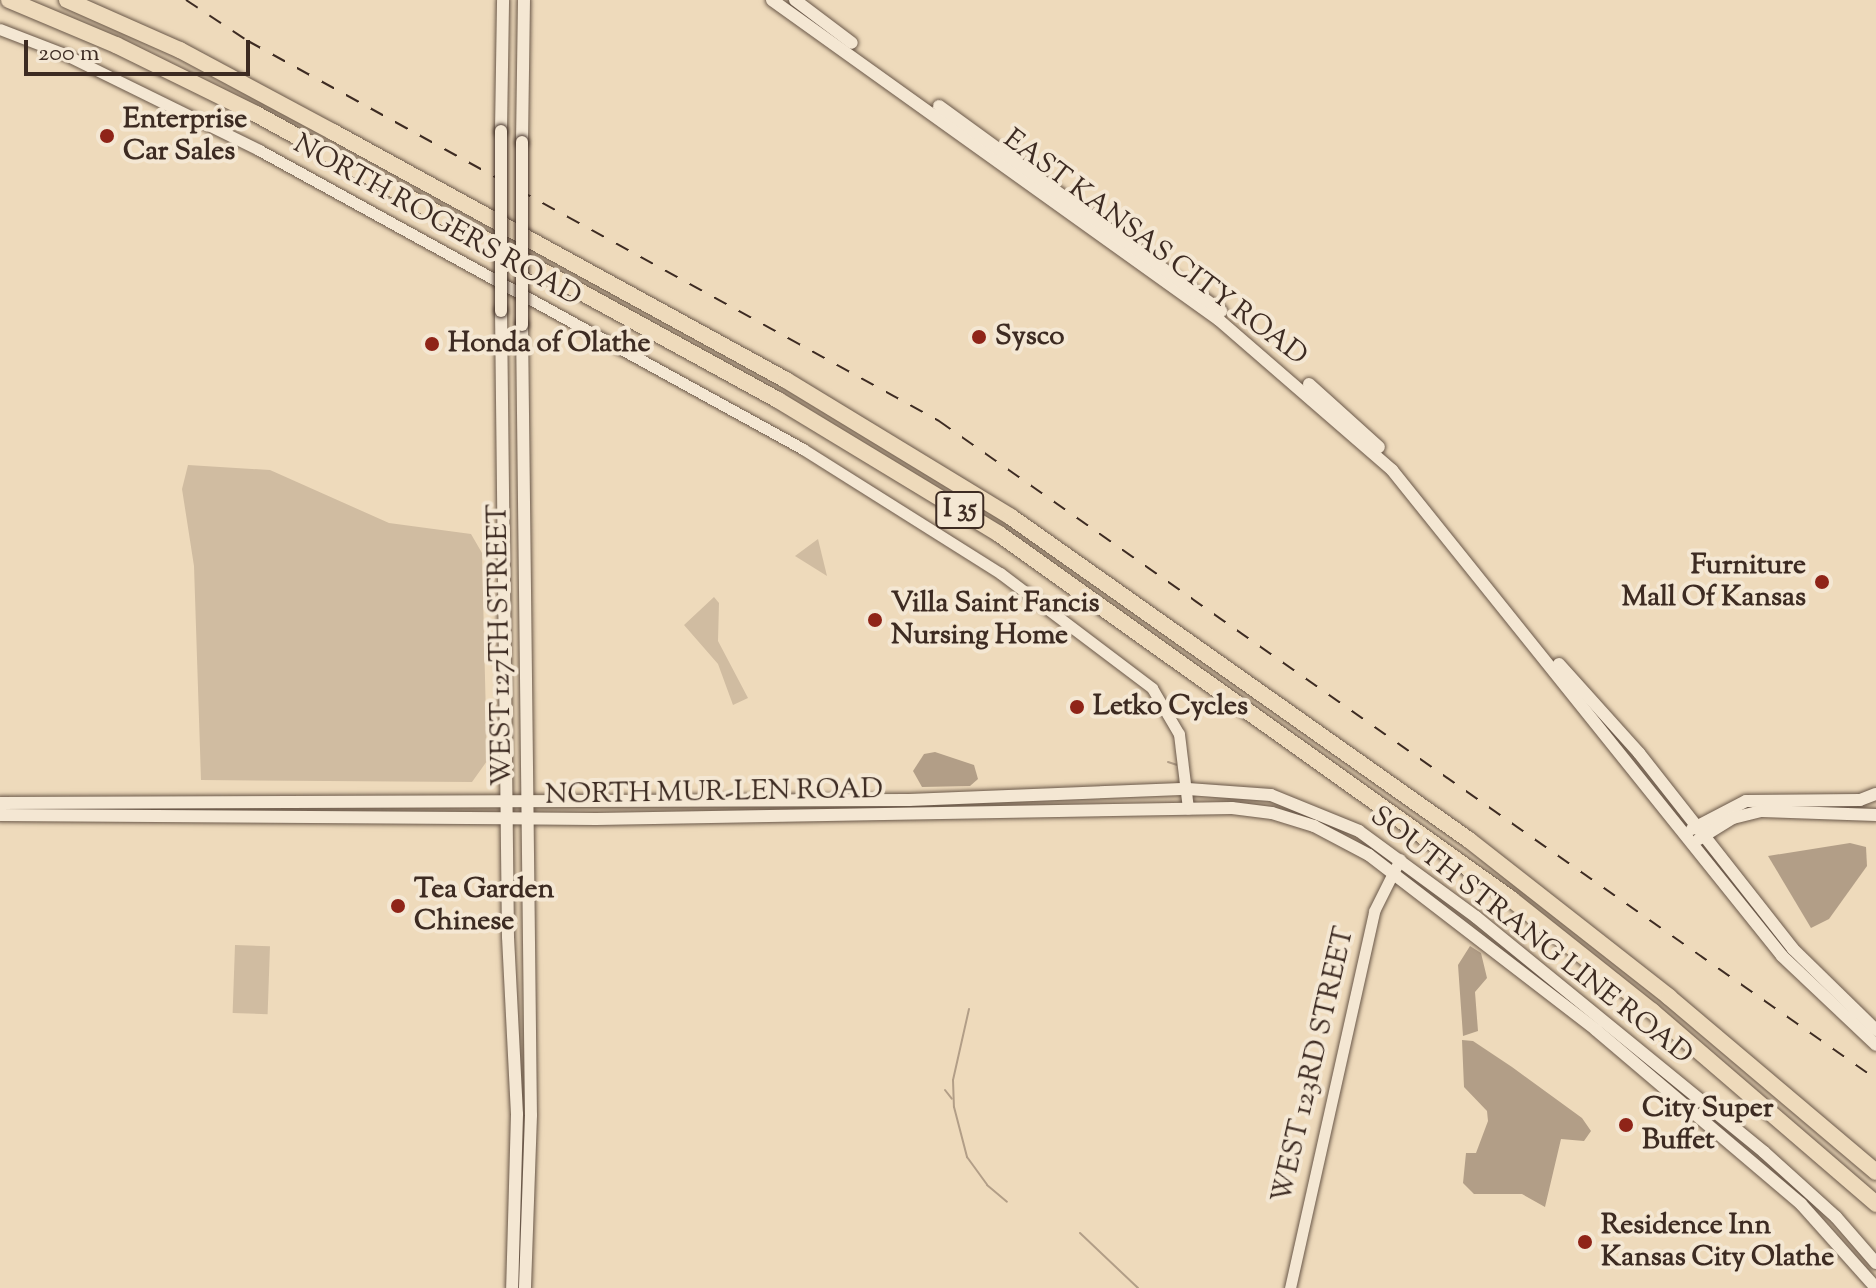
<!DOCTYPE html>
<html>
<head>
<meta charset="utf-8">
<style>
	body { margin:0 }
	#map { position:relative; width:1876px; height:1288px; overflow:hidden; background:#eedabb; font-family:"Sorts Mill Goudy",serif }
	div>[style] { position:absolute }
	.green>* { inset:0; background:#d0bca1; transform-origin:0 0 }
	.water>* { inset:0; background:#b29e87 }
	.stream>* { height:2px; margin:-1px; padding:0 1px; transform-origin:1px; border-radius:1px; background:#b29e87 }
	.roads { filter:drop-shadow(0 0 2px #695748) drop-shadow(0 0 2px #695748) }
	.tertiary>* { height:11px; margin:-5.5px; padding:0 5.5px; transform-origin:5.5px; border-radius:5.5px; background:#f4e7d3 }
	.secondary>* { height:12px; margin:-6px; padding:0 6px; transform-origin:6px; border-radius:6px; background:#f4e7d3 }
	.motorway>* { height:16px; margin:-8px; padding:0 8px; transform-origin:8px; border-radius:8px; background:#eedabb }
	.rail>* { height:2px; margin-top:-1px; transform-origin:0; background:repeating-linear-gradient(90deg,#3d2b22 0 14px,transparent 0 28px) }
	.bridges { filter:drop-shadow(0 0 2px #3d2b22) drop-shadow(0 0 2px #3d2b22) }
	.secondary-bridge>* { height:12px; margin:-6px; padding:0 6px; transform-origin:6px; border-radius:6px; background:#f4e7d3 }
	.dots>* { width:22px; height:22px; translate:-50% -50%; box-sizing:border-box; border:4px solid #f4e7d3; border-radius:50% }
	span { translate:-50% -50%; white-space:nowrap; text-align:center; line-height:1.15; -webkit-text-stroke:8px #f4e7d3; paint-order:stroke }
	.shield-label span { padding:2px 6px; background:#f4e7d3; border:2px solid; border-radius:6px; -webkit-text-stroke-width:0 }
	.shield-label { font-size:26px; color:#3d2b22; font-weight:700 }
	.poi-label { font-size:28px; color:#3d2b22; font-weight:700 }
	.left { translate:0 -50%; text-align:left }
	.right { translate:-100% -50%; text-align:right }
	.street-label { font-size:28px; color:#3d2b22 }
	.scale { position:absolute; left:24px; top:40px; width:226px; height:36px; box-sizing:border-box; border:4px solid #3d2b22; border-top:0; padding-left:10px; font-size:24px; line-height:28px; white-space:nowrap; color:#3d2b22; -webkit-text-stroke:6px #f4e7d3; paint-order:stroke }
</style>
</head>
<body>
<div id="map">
	<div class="green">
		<i style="clip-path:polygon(188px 465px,270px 470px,389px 523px,471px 534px,482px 553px,487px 761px,472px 782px,201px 780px,194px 566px,182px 489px)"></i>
		<i style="clip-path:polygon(818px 539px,827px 576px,795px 556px)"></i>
		<i style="clip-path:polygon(714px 597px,719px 603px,718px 641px,748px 698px,733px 705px,718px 664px,684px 625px)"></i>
		<i style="left:235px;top:945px;width:35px;height:68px;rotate:2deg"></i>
	</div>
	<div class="water">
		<i style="clip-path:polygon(935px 752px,974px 765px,978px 779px,970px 786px,922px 787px,913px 771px,924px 754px)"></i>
		<i style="clip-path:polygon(1850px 843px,1866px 847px,1867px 866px,1829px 919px,1811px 928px,1768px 856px)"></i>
		<i style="clip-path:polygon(1470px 946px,1481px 953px,1487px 978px,1475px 992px,1478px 1031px,1463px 1036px,1458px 965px)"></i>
		<i style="clip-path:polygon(1462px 1040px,1473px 1041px,1512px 1067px,1582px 1118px,1591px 1131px,1584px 1141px,1561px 1139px,1545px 1207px,1522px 1194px,1474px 1194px,1463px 1183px,1466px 1153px,1476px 1153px,1488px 1121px,1487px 1111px,1464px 1087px)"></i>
	</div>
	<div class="stream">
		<i style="left:1168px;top:762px;width:9px;rotate:18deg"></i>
		<i style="left:969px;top:1009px;width:73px;rotate:102.7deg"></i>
		<i style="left:953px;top:1080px;width:27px;rotate:88deg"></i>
		<i style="left:954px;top:1107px;width:52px;rotate:75.4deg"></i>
		<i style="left:967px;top:1157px;width:34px;rotate:54deg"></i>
		<i style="left:987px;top:1185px;width:26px;rotate:40deg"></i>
		<i style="left:945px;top:1090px;width:11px;rotate:52deg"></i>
		<i style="left:1080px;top:1233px;width:80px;rotate:43.5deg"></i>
	</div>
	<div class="roads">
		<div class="tertiary">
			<i style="left:0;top:29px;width:66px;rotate:21.2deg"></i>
			<i style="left:62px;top:53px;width:220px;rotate:26.2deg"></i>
			<i style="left:259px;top:150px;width:621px;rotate:28.79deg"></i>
			<i style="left:803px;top:449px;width:233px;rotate:32.2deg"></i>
			<i style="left:1000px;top:573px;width:191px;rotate:37.1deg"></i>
			<i style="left:1152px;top:688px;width:53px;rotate:59.6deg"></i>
			<i style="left:1179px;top:734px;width:75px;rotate:83.1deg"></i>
			<i style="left:1290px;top:1288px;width:386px;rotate:-77.4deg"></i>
			<i style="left:1374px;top:911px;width:58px;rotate:-63.4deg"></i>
		</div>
		<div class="secondary">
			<i style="left:772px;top:0;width:550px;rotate:35.6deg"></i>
			<i style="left:1219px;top:320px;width:229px;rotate:40.9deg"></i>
			<i style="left:1392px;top:470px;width:623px;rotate:51.25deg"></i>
			<i style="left:1782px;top:956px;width:129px;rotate:43.4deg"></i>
			<i style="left:795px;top:0;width:71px;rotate:37deg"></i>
			<i style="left:939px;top:106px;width:349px;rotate:36deg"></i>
			<i style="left:501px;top:131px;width:131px;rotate:-89.1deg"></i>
			<i style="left:522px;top:142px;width:142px;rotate:-89.2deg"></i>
			<i style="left:501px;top:311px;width:626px;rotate:89.36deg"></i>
			<i style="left:508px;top:937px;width:177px;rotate:87.1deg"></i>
			<i style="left:517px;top:1114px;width:174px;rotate:91.6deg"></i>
			<i style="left:522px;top:325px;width:790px;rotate:89.35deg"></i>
			<i style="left:531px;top:1115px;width:173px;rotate:92deg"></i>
			<i style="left:1309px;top:384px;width:94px;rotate:42deg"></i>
			<i style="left:1559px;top:664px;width:120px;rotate:48deg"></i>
			<i style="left:1639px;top:753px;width:249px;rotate:51.8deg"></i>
			<i style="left:1793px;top:949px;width:116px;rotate:44.3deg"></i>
			<i style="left:0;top:803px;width:909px;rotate:-0.19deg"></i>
			<i style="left:909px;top:800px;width:279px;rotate:-2.3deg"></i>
			<i style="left:1188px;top:789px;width:83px;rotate:4.1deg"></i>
			<i style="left:1271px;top:795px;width:95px;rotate:22.2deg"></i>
			<i style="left:1359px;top:831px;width:145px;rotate:36.3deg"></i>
			<i style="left:1476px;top:917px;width:372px;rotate:39.2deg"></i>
			<i style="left:1764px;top:1152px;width:97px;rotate:42.1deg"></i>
			<i style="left:1836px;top:1217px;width:61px;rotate:49deg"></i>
			<i style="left:0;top:815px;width:596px;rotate:0.38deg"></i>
			<i style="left:596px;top:819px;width:636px;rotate:-0.99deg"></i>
			<i style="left:1232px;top:808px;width:40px;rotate:7.1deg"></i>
			<i style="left:1272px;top:813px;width:44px;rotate:17.2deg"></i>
			<i style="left:1314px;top:826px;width:62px;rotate:27.8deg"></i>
			<i style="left:1369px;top:855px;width:287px;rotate:37.6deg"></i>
			<i style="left:1596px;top:1030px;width:269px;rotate:40.3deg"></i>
			<i style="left:1801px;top:1204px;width:113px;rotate:48.2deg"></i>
			<i style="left:1692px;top:829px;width:61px;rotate:-27.4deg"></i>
			<i style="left:1746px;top:801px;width:114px;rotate:-0.5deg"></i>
			<i style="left:1860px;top:800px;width:17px;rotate:-21deg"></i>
			<i style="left:1699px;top:839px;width:40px;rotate:-32deg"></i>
			<i style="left:1733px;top:818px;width:30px;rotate:-14deg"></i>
			<i style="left:1762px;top:811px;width:114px;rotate:2deg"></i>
		</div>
		<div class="motorway">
			<i style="left:9px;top:0;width:116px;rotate:22.8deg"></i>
			<i style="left:116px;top:45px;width:156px;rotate:26.2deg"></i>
			<i style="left:256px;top:114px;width:595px;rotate:28.72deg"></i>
			<i style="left:778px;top:400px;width:258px;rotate:31.2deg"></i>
			<i style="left:999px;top:534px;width:629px;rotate:35.48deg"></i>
			<i style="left:1511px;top:899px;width:180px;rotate:38.5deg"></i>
			<i style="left:1652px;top:1011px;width:296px;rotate:40.7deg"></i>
			<i style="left:67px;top:0;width:124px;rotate:23.9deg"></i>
			<i style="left:180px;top:50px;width:174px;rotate:28.2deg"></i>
			<i style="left:333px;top:132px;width:516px;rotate:28.7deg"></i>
			<i style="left:786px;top:380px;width:263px;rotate:31.3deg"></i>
			<i style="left:1011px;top:517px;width:560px;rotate:35.19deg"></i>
			<i style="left:1469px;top:840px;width:254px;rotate:38.1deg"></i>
			<i style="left:1669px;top:997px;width:271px;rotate:40.2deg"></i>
		</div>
	</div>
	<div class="rail">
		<i style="left:186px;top:0;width:74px;rotate:33.5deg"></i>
		<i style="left:248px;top:41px;width:789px;rotate:28.81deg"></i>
		<i style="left:939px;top:421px;width:1145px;rotate:35.08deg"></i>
	</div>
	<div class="bridges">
		<div class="secondary-bridge">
			<i style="left:501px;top:131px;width:180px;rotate:90deg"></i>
			<i style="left:522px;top:142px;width:183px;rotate:90deg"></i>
		</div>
	</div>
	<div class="dots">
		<i style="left:107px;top:136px;background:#8f2418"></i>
		<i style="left:979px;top:337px;background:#8f2418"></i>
		<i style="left:432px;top:344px;background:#8f2418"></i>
		<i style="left:1822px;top:582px;background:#8f2418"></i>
		<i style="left:875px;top:620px;background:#8f2418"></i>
		<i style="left:1077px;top:707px;background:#8f2418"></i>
		<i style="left:398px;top:906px;background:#8f2418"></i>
		<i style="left:1626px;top:1125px;background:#8f2418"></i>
		<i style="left:1585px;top:1242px;background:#8f2418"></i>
	</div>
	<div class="shield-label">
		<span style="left:960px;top:510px">I 35</span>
	</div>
	<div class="poi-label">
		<span class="left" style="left:123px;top:136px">Enterprise<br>Car Sales</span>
		<span class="left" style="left:995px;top:337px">Sysco</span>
		<span class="left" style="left:448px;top:344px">Honda of Olathe</span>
		<span class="right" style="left:1806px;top:582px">Furniture<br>Mall Of Kansas</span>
		<span class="left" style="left:891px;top:620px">Villa Saint Fancis<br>Nursing Home</span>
		<span class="left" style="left:1093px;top:707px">Letko Cycles</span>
		<span class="left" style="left:414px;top:906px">Tea Garden<br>Chinese</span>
		<span class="left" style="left:1642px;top:1125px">City Super<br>Buffet</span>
		<span class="left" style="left:1601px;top:1242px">Residence Inn<br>Kansas City Olathe</span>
	</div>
	<div class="street-label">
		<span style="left:437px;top:221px;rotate:29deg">NORTH ROGERS ROAD</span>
		<span style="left:1155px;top:248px;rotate:37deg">EAST KANSAS CITY ROAD</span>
		<span style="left:501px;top:645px;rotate:-91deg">WEST 127TH STREET</span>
		<span style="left:714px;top:793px;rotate:-1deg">NORTH MUR-LEN ROAD</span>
		<span style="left:1531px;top:936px;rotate:38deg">SOUTH STRANG LINE ROAD</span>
		<span style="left:1314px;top:1065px;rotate:-77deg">WEST 123RD STREET</span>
	</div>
	<div class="scale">200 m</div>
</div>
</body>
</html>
